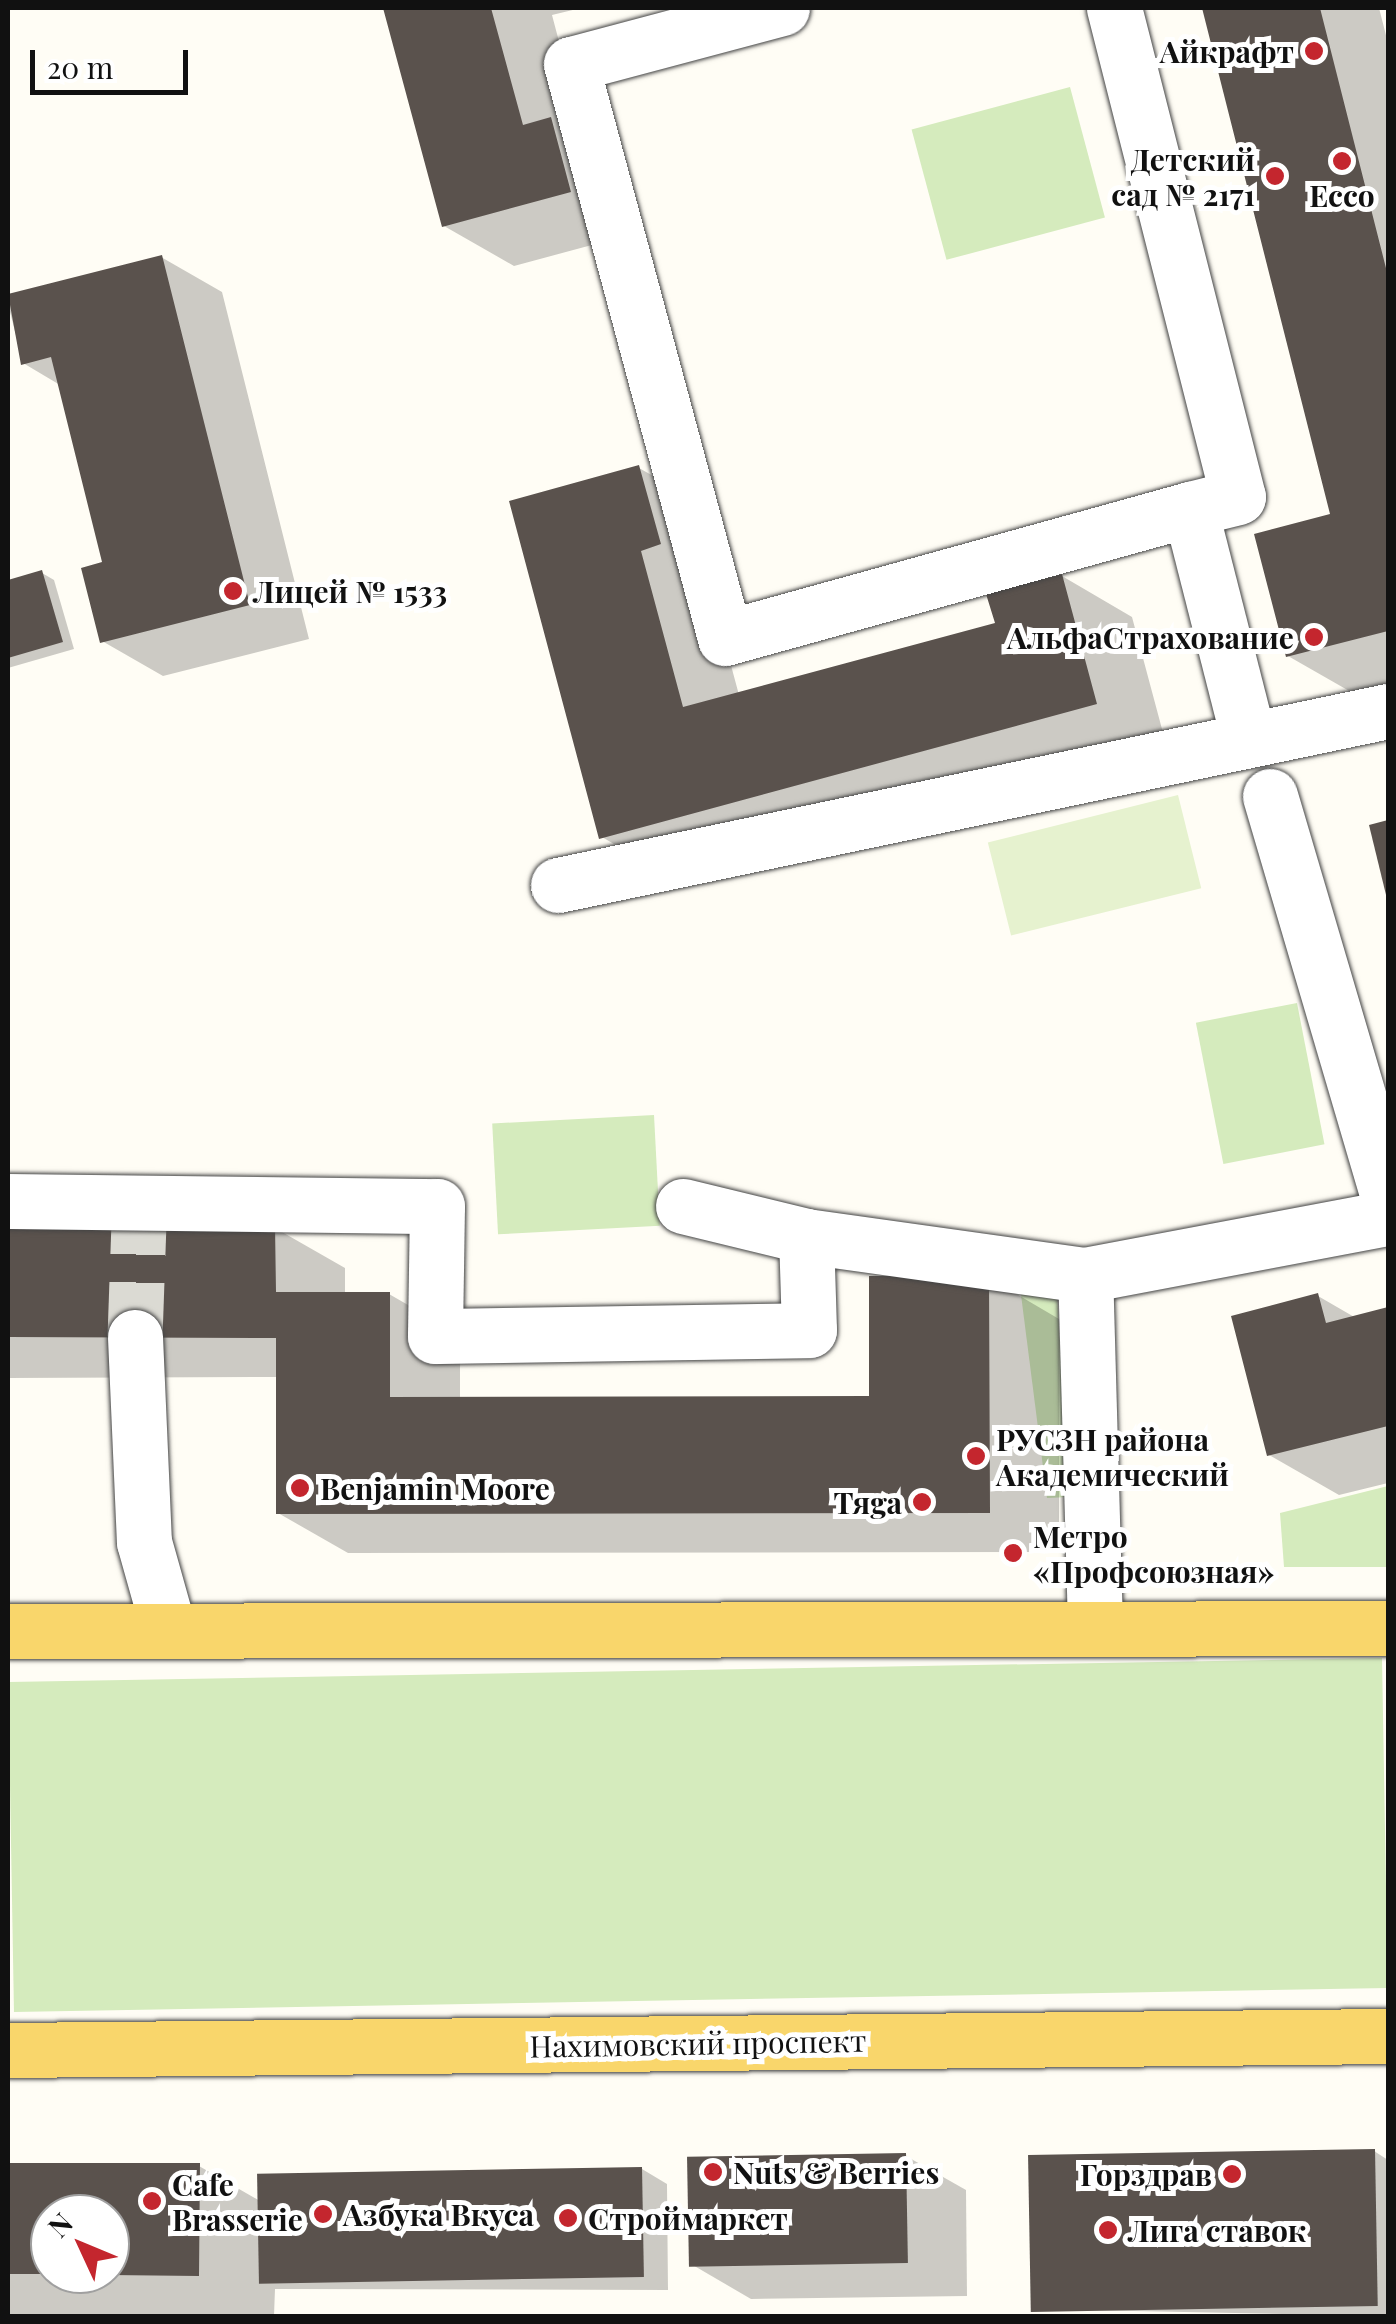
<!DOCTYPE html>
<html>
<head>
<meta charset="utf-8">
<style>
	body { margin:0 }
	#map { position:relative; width:1396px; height:2324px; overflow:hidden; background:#fffdf5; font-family:"Playfair Display",serif }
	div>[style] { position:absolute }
	.green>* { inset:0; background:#d5ebbd; transform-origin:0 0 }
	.pitch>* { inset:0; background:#e6f2cf; transform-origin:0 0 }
	.shadow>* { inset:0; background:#0003 }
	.building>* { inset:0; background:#5a524d; transform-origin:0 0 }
	.minor-tunnel>* { height:55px; margin-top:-27.5px; transform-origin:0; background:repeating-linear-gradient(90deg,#dbdad3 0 55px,transparent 0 83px) }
	.roads { filter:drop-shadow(0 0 2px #444) drop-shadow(0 0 2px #444) }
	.minor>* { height:55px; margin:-27.5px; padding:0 27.5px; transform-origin:27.5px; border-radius:27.5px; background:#fff }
	.major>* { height:55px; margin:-27.5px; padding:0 27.5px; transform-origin:27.5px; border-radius:27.5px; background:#f9d66b }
	.dots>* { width:28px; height:28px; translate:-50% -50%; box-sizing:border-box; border:5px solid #fff; border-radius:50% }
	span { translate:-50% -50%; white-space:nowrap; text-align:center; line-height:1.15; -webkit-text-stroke:10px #fff; paint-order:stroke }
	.poi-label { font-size:30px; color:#111; font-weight:700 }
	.right { translate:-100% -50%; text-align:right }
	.left { translate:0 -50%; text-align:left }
	.street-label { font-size:30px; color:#111 }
	.frame { position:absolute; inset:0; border:10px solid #111; pointer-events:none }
	.north { position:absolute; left:30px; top:2194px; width:100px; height:100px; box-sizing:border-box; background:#fff; border:2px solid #a0a0a0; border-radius:50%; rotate:314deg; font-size:28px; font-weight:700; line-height:40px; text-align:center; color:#111 }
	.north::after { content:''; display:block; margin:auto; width:35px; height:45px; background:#c4262e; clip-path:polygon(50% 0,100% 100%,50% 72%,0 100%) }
	.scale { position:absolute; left:30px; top:50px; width:158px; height:45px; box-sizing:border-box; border:5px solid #111; border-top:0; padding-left:12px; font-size:30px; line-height:35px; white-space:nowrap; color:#111; -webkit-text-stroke:8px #fff; paint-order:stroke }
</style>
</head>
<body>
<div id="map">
	<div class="green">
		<i style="left:1070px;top:87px;width:135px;height:164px;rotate:75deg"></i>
		<i style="left:1297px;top:1003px;width:144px;height:103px;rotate:79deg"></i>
		<i style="left:654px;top:1115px;width:111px;height:162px;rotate:87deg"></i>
		<i style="clip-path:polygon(1020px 1287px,1057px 1292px,1069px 1497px,1047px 1498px)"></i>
		<i style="clip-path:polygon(1388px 1486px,1388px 1567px,1284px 1567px,1280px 1513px)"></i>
		<i style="left:1382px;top:1658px;width:330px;height:1374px;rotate:89deg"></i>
	</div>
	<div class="pitch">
		<i style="left:1178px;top:795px;width:96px;height:196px;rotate:76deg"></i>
	</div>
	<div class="shadow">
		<i style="clip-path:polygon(385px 8px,581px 8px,552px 15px,585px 140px,640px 232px,514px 266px,444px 226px)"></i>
		<i style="clip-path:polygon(1205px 8px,1379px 8px,1388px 43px,1388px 688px,1358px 696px,1288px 656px,1333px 516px)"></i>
		<i style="clip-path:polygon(161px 257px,222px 292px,309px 639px,163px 676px,102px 641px,105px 564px,60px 385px,23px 363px,8px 304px)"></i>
		<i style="clip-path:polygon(639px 468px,710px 508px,711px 591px,739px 695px,998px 625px,1062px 576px,1132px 617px,1166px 744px,672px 878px,602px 837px)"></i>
		<i style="clip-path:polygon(42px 573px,54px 580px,74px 649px,8px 668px,8px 582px)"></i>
		<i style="clip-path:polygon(275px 1228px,345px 1268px,345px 1294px,389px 1294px,460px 1335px,460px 1399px,871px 1398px,989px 1278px,1059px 1319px,1059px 1552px,348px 1553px,278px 1513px,278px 1377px,8px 1378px,8px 1229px)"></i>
		<i style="clip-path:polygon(1318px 1296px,1356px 1318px,1388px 1310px,1388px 1483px,1339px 1495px,1269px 1455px)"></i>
		<i style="clip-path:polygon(1374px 2151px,1388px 2160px,1388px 2316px,1032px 2309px)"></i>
		<i style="clip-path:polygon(906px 2156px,966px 2190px,967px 2296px,751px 2299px,691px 2264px)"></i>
		<i style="clip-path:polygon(evenodd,8px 2166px,199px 2166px,260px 2201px,642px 2169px,667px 2184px,668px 2290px,275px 2289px,274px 2316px,8px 2316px,8px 2166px,50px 2214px,110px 2214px,110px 2274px,50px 2274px,50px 2214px)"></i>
	</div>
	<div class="building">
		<i style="clip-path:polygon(383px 8px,491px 8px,523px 125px,551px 117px,571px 192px,442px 227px)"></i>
		<i style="clip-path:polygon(1202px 8px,1320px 8px,1388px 276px,1388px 631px,1286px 657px,1254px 534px,1330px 514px)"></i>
		<i style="clip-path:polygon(162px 255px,250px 605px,100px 643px,81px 568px,102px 562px,51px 357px,21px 365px,8px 294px)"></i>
		<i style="clip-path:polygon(639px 465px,661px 544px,641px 551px,683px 707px,995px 623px,986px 594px,1062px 574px,1097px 704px,599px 839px,509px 501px)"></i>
		<i style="clip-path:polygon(42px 570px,63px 642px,8px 658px,8px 580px)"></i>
		<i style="clip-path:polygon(1388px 820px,1388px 899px,1387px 899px,1369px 825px)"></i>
		<i style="clip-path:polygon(8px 1225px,275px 1225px,276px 1292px,390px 1292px,390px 1397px,869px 1396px,869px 1276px,989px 1276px,990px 1513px,276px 1514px,276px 1338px,8px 1337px)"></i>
		<i style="clip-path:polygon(1318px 1293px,1326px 1323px,1388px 1307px,1388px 1426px,1267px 1456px,1231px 1316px)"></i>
		<i style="left:1375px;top:2149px;width:157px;height:347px;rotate:89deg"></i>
		<i style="left:906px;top:2153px;width:110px;height:219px;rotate:89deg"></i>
		<i style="clip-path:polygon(8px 2163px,200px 2163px,199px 2276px,110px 2275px,110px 2214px,50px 2214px,50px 2274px,8px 2274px)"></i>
		<i style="left:642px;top:2167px;width:110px;height:385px;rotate:89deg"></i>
	</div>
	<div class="minor-tunnel">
		<i style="left:135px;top:1337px;width:113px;rotate:-88deg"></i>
	</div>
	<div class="roads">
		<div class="minor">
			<i style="left:782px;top:8px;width:218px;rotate:165.1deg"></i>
			<i style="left:571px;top:64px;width:594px;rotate:74.98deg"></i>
			<i style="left:725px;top:638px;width:483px;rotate:-15.5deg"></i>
			<i style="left:1114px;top:8px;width:504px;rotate:75.77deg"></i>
			<i style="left:1238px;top:497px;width:49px;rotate:166deg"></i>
			<i style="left:1190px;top:509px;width:235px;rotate:75.7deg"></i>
			<i style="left:1270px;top:796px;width:418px;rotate:73.6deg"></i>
			<i style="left:558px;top:885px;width:848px;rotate:-11.84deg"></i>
			<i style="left:8px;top:1201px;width:429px;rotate:0.7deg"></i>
			<i style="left:437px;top:1206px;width:130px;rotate:90.9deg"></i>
			<i style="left:435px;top:1336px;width:374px;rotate:-0.9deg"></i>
			<i style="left:809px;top:1330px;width:94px;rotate:-91.8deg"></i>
			<i style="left:683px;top:1206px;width:127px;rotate:13.7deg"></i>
			<i style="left:806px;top:1236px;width:282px;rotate:8deg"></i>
			<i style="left:135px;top:1337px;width:205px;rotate:87.5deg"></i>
			<i style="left:144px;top:1542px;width:92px;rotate:74.3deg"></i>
			<i style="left:1095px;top:1626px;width:351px;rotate:-91.6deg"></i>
			<i style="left:1085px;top:1275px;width:308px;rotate:-10.7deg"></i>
		</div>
		<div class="major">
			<i style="left:8px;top:1631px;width:1380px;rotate:-0.12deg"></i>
			<i style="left:8px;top:2050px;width:1380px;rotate:-0.58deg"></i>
		</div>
	</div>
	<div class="dots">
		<i style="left:1314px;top:51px;background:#c4262e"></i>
		<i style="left:1342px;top:161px;background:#c4262e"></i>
		<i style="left:1275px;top:176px;background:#c4262e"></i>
		<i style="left:233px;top:591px;background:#c4262e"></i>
		<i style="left:1314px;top:637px;background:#c4262e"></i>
		<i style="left:976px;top:1456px;background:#c4262e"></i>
		<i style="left:300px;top:1488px;background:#c4262e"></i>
		<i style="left:922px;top:1502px;background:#c4262e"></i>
		<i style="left:1013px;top:1553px;background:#c4262e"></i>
		<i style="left:713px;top:2172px;background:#c4262e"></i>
		<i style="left:1232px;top:2174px;background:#c4262e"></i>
		<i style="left:152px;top:2201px;background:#c4262e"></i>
		<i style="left:323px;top:2214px;background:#c4262e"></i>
		<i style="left:568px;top:2218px;background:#c4262e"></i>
		<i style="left:1108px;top:2230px;background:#c4262e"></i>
	</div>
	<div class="poi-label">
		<span class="right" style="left:1294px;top:51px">Айкрафт</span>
		<span class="right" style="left:1255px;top:176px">Детский<br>сад № 2171</span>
		<span style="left:1342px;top:195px">Ecco</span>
		<span class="left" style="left:253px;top:591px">Лицей № 1533</span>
		<span class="right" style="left:1294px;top:637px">АльфаСтрахование</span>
		<span class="left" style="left:996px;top:1456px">РУСЗН района<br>Академический</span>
		<span class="left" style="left:320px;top:1488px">Benjamin Moore</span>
		<span class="right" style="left:902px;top:1502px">Тяga</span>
		<span class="left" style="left:1033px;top:1553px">Метро<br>«Профсоюзная»</span>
		<span class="left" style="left:733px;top:2172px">Nuts &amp; Berries</span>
		<span class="right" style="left:1212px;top:2174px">Горздрав</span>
		<span class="left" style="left:172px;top:2201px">Cafe<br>Brasserie</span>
		<span class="left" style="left:343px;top:2214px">Азбука Вкуса</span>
		<span class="left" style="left:588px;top:2218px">Строймаркет</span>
		<span class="left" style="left:1128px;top:2230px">Лига ставок</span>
	</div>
	<div class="street-label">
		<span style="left:698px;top:2043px;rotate:-1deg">Нахимовский проспект</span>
	</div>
	<div class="frame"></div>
	<div class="north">N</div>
	<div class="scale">20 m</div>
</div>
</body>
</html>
